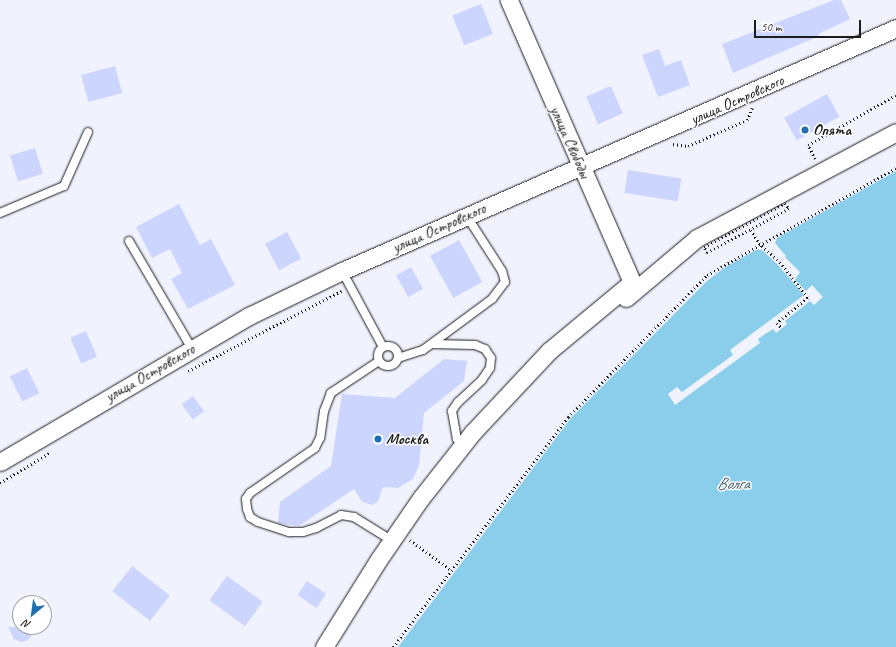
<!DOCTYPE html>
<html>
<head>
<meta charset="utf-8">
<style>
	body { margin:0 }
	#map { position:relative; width:896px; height:647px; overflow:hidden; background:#f0f2fe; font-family:Caveat,sans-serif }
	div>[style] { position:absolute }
	.water>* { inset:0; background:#8aceeb }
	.pier>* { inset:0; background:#f0f2fe }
	.building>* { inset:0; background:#ccd5fd; transform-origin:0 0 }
	.path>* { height:2.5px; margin-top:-1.25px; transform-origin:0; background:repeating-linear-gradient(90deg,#1c1c1c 0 1px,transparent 0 4px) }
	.roads { filter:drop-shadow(0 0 1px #1c1c1c) drop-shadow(0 0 1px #1c1c1c) }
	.lane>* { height:8px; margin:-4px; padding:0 4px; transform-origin:4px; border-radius:4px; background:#fff }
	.lane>.ring { margin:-4px; padding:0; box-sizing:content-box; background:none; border:8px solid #fff; border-radius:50% }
	.street>* { height:17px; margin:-8.5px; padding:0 8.5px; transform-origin:8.5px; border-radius:8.5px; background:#fff }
	.dots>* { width:11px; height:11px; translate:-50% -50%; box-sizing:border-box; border:2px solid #fff; border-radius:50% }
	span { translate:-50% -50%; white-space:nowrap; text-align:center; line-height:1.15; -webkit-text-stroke:3px #fff; paint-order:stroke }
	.street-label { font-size:16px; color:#1c1c1c }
	.poi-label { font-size:16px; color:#1c1c1c; font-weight:700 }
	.left { translate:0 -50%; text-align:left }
	.water-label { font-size:17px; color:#425a64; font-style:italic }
	.north { position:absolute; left:12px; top:595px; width:40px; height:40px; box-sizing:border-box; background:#fff; border:1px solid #a4a4a4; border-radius:50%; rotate:209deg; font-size:11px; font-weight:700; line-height:16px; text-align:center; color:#1c1c1c }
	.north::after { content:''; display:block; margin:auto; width:14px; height:18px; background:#1f6fb2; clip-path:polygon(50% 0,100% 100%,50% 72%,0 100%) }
	.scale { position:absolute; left:754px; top:20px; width:107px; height:18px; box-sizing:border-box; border:2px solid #1c1c1c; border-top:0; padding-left:5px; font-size:12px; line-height:14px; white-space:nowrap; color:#1c1c1c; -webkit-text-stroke:3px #fff; paint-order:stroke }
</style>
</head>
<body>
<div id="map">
	<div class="water">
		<i style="clip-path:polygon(896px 171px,896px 647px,398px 647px,571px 418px,707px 281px,724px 268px,756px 250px,762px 250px,777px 264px,786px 256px,775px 243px,777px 238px)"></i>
	</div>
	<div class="pier">
		<i style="clip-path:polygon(785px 257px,800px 272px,795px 280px,806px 291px,812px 285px,823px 297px,814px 305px,810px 301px,785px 321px,787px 324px,776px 333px,773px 329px,758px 339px,760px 343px,675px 405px,668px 394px,677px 387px,682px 392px,733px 355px,730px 350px,804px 295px,777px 264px)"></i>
	</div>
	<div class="building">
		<i style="clip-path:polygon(834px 0,841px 0,850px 19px,818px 34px,819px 36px,733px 73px,722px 44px)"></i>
		<i style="left:481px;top:4px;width:32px;height:31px;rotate:68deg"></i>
		<i style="clip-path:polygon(659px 49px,665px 66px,681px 60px,690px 85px,658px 97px,642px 55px)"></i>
		<i style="left:115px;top:66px;width:28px;height:35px;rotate:75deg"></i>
		<i style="left:611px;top:86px;width:30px;height:27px;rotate:67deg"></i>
		<i style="left:827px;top:94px;width:26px;height:49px;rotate:61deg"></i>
		<i style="left:35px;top:148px;width:27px;height:26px;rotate:73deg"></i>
		<i style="left:628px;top:170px;width:54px;height:23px;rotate:9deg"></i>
		<i style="clip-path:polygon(179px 204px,200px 245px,211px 239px,235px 285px,188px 309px,171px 279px,182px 273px,170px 249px,152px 258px,136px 227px)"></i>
		<i style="left:287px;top:232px;width:30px;height:25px;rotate:62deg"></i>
		<i style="left:459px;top:240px;width:48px;height:33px;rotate:61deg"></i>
		<i style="left:411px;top:267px;width:25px;height:17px;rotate:61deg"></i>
		<i style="left:86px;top:331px;width:28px;height:17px;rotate:67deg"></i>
		<i style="clip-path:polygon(444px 359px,467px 361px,464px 381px,424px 413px,419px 465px,413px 479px,398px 488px,383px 487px,378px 501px,373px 505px,362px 502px,354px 489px,299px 526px,278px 523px,280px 502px,331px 466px,342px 394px,395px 398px)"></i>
		<i style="left:27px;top:368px;width:28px;height:19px;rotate:64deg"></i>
		<i style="left:193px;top:396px;width:19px;height:14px;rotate:54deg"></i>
		<i style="left:132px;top:566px;width:48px;height:32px;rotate:38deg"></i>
		<i style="left:227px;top:576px;width:44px;height:30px;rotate:36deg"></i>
		<i style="left:307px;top:581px;width:23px;height:17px;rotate:34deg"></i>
		<i style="clip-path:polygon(8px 627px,37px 627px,28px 640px,21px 642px,14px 639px)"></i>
	</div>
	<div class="path">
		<i style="left:673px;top:144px;width:15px;rotate:8deg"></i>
		<i style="left:688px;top:146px;width:64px;rotate:-23.8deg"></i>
		<i style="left:747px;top:120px;width:13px;rotate:-67deg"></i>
		<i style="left:815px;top:159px;width:16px;rotate:-117deg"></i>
		<i style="left:808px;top:145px;width:101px;rotate:-29.6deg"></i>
		<i style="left:785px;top:203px;width:7px;rotate:56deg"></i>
		<i style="left:789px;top:209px;width:93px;rotate:151.8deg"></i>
		<i style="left:707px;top:253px;width:7px;rotate:-117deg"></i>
		<i style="left:704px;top:247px;width:92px;rotate:-28.5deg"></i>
		<i style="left:751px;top:230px;width:15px;rotate:58deg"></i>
		<i style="left:759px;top:243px;width:28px;rotate:42deg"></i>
		<i style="left:780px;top:262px;width:46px;rotate:52.1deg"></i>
		<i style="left:808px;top:298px;width:40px;rotate:141deg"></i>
		<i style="left:777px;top:323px;width:7px;rotate:45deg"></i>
		<i style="left:188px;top:371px;width:173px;rotate:-27.6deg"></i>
		<i style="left:0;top:483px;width:60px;rotate:-31.3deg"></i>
		<i style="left:410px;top:540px;width:51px;rotate:36.2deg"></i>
		<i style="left:393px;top:647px;width:289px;rotate:-52.7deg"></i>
		<i style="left:568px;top:417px;width:199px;rotate:-45.6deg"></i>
		<i style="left:707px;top:275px;width:217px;rotate:-29.5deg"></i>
	</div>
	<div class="roads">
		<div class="lane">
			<i style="left:0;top:213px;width:69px;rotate:-22.9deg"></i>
			<i style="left:64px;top:186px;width:59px;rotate:-66deg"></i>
			<i style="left:129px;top:241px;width:125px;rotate:59.7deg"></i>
			<i style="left:342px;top:271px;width:86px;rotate:61.7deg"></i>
			<i style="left:432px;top:344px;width:43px;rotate:1.3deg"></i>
			<i style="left:475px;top:345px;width:11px;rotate:22deg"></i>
			<i style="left:485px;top:349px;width:11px;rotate:56deg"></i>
			<i style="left:491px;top:358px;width:10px;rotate:96deg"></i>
			<i style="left:490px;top:368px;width:14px;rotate:124deg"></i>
			<i style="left:482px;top:380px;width:33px;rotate:137deg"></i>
			<i style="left:458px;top:402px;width:11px;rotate:124deg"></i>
			<i style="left:452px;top:411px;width:28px;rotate:80deg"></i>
			<i style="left:457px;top:439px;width:8px;rotate:40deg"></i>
			<i class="ring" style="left:378px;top:346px;width:12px;height:12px"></i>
			<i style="left:398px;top:358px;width:26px;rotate:-18deg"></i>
			<i style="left:423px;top:350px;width:86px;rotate:-36.5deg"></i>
			<i style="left:492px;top:299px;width:21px;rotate:-53deg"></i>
			<i style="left:505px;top:282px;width:11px;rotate:-105deg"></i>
			<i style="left:502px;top:271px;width:67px;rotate:-122.7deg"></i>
			<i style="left:379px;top:361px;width:58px;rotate:146.3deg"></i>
			<i style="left:331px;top:393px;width:19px;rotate:111deg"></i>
			<i style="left:324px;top:411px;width:27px;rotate:98deg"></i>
			<i style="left:320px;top:438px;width:11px;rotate:117deg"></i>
			<i style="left:315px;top:448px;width:79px;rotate:145.3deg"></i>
			<i style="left:250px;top:493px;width:7px;rotate:124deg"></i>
			<i style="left:246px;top:499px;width:10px;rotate:84deg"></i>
			<i style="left:247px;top:509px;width:9px;rotate:69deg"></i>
			<i style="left:250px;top:517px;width:9px;rotate:32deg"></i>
			<i style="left:258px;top:522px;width:33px;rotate:18deg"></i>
			<i style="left:289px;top:532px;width:14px"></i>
			<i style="left:303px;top:532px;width:14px;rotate:-17deg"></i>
			<i style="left:316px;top:528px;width:28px;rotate:-27deg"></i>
			<i style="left:341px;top:515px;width:13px;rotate:9deg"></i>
			<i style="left:354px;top:517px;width:44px;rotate:31.9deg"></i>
		</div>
		<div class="street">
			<i style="left:626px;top:298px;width:93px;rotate:-40.2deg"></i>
			<i style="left:697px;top:238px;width:225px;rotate:-28deg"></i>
			<i style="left:0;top:462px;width:289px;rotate:-30.4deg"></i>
			<i style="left:249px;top:316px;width:103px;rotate:-25.8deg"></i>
			<i style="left:342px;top:271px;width:605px;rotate:-23.68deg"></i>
			<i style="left:324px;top:647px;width:104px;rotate:-58deg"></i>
			<i style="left:379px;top:559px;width:74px;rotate:-55.5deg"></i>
			<i style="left:421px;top:498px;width:84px;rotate:-51.8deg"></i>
			<i style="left:473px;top:432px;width:111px;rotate:-46.8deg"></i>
			<i style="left:549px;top:351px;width:108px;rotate:-39.7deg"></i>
			<i style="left:632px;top:282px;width:308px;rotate:-113.6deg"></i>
		</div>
	</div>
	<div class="dots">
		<i style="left:805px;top:130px;background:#1f6fb2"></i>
		<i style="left:378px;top:439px;background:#1f6fb2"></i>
	</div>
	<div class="street-label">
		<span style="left:737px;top:100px;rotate:-24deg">улица Островского</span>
		<span style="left:570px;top:142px;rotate:66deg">улица Свободы</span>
		<span style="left:439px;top:228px;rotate:-24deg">улица Островского</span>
		<span style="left:150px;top:373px;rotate:-30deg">улица Островского</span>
	</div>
	<div class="poi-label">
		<span class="left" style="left:813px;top:130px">Опята</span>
		<span class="left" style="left:386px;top:439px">Москва</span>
	</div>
	<div class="water-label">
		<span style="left:733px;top:484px">Волга</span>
	</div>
	<div class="north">N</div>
	<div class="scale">50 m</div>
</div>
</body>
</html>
